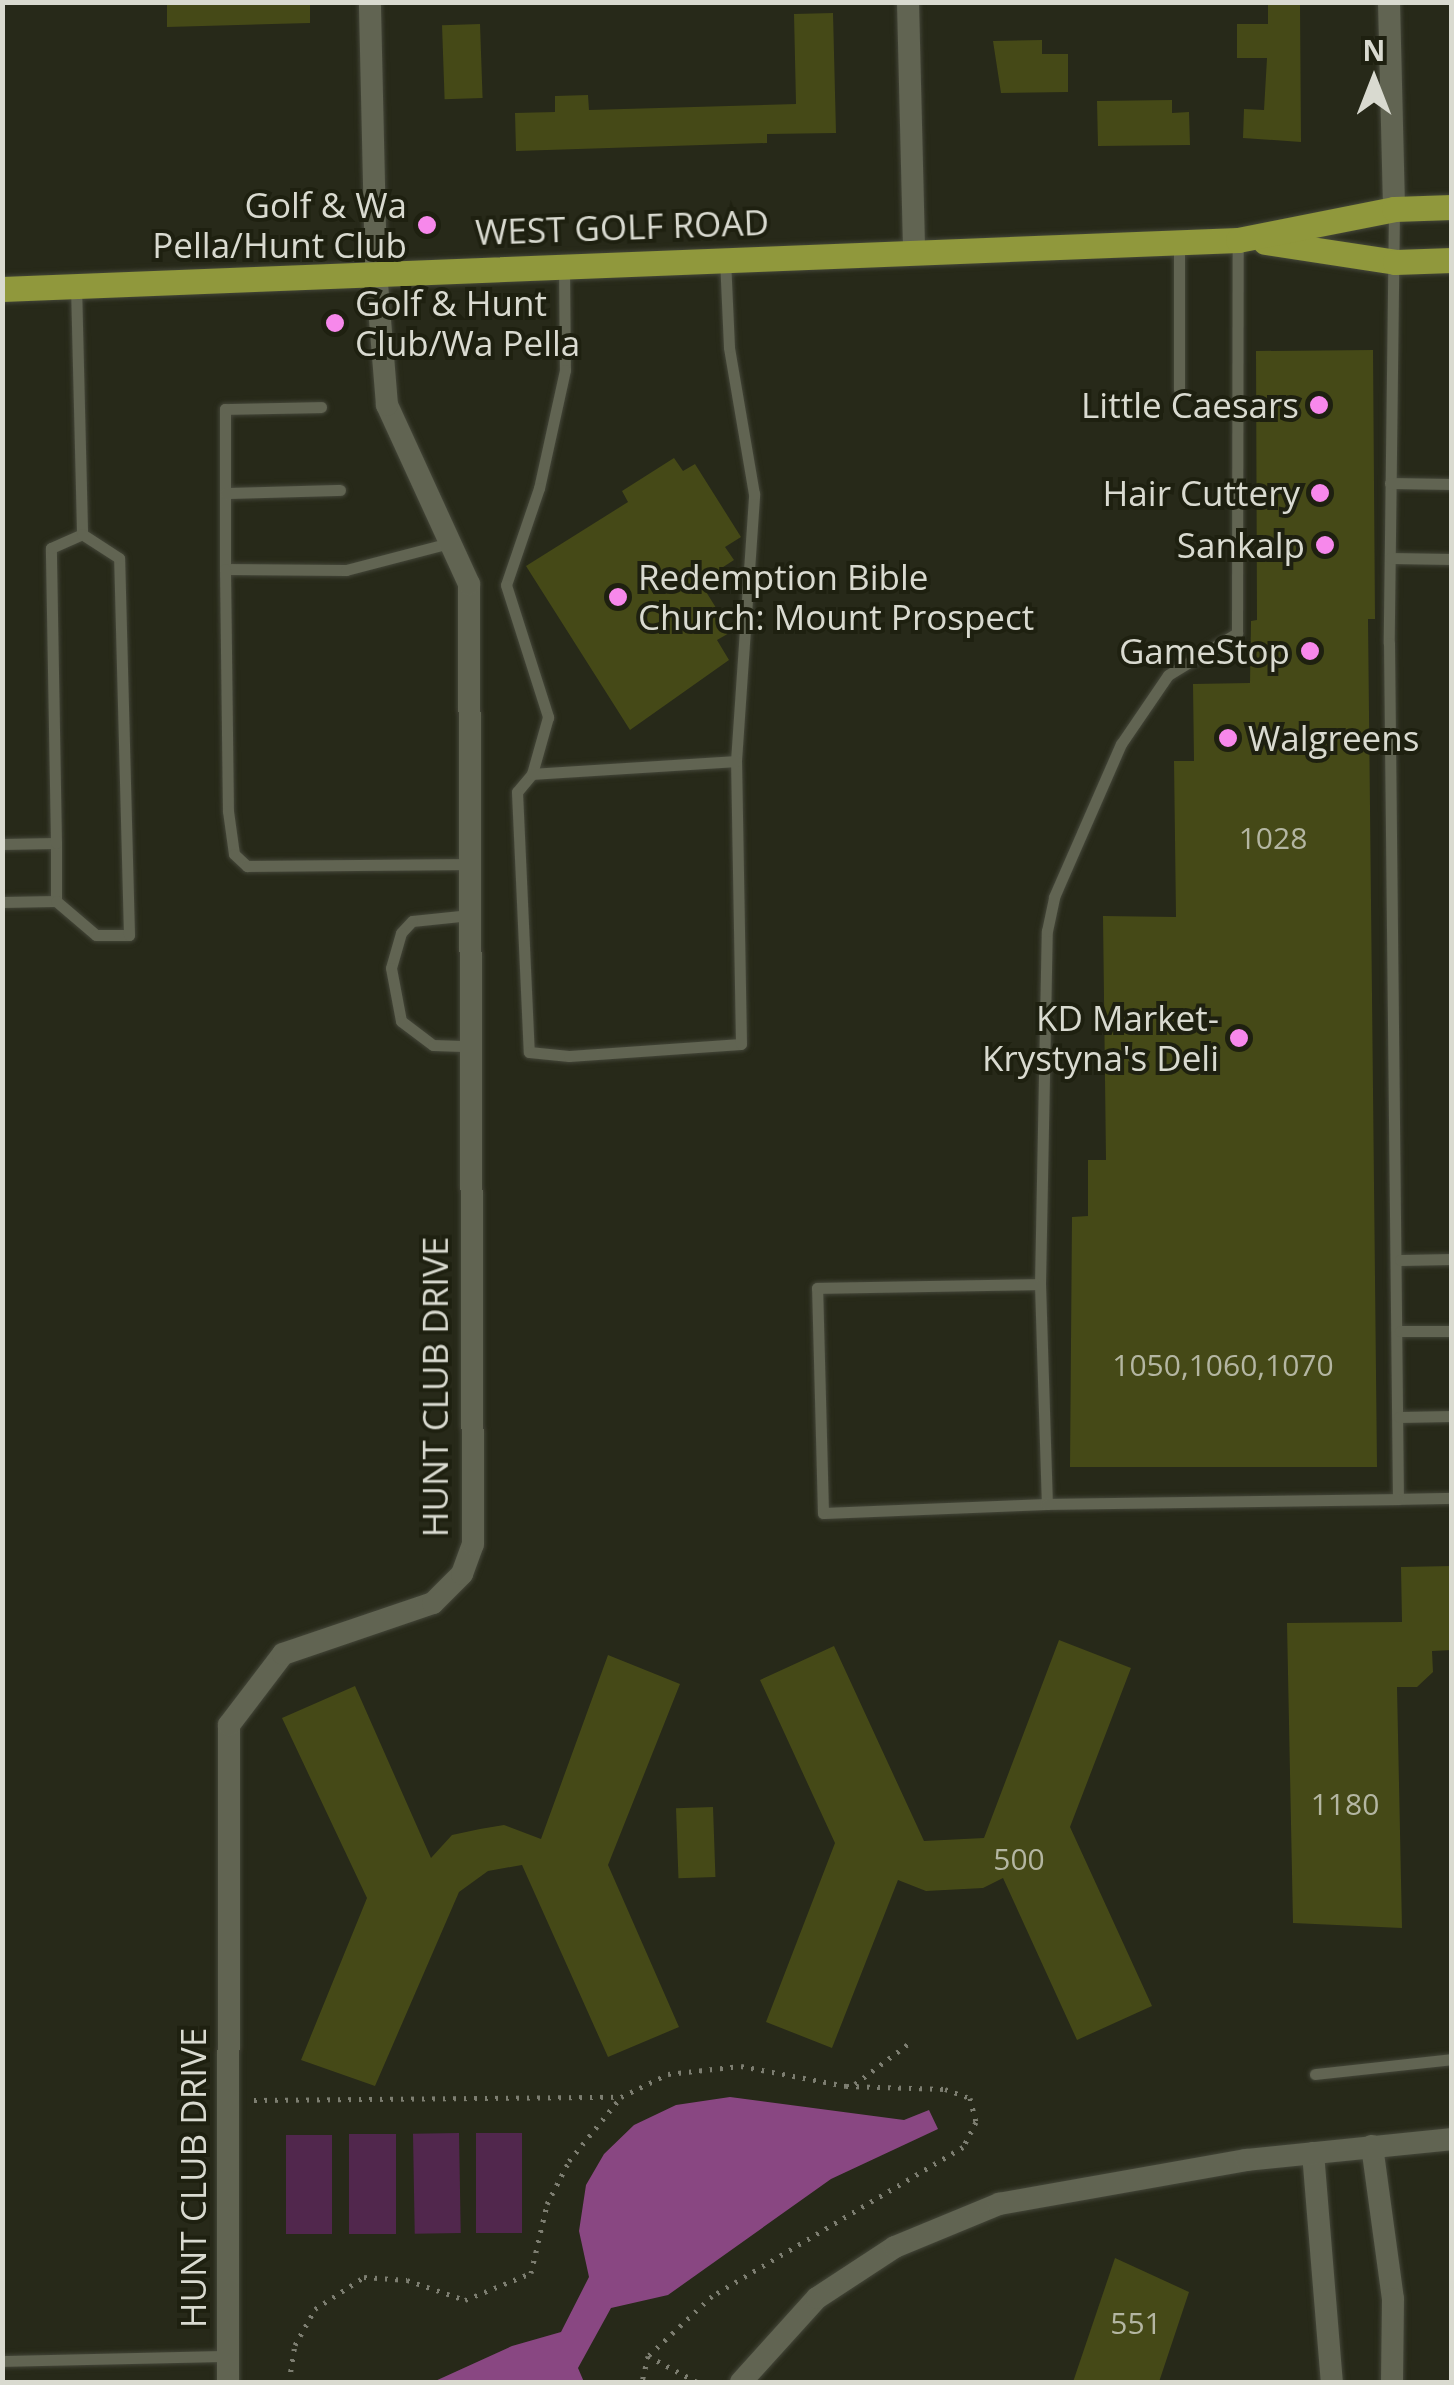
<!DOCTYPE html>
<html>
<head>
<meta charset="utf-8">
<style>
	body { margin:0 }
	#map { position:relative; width:1454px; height:2385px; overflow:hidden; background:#272919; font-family:"Open Sans",sans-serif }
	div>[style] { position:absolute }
	.green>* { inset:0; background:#51274d; transform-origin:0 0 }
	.water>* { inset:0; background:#894782 }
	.building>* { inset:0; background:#454917; transform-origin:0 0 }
	.path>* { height:5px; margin-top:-2.5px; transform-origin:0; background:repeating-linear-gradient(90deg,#7d7e71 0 2.5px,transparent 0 10.5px) }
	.roads { filter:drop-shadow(0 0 2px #444639) drop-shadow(0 0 2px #444639) }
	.lane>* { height:11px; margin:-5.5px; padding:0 5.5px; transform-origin:5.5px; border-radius:5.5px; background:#616452 }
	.street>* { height:22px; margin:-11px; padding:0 11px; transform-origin:11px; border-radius:11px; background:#616452 }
	.primary>* { height:25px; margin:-12.5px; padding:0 12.5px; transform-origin:12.5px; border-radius:12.5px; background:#90983c }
	.dots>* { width:28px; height:28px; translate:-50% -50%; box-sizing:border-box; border:5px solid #1e2010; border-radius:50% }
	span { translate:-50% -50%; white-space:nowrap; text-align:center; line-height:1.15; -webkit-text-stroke:8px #1e2010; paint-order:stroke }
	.number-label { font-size:30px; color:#b4b6a2 }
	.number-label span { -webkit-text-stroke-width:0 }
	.poi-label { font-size:35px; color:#d9dad0 }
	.right { translate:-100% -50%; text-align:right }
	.left { translate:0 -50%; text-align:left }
	.street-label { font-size:35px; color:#d9dad0 }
	.frame { position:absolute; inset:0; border:5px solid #d9dad0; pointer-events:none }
	.north { position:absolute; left:1324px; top:30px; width:100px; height:100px; -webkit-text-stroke:8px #1e2010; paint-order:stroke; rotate:0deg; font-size:28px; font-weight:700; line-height:40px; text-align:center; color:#d9dad0 }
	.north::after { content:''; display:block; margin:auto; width:35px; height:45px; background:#d9dad0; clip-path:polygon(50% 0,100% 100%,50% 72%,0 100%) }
</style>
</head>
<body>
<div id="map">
	<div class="green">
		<i style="left:459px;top:2133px;width:100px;height:46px;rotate:89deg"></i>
		<i style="left:476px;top:2133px;width:46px;height:100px"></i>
		<i style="left:349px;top:2134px;width:47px;height:100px"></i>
		<i style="left:286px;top:2135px;width:46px;height:99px"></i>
	</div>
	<div class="water">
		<i style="clip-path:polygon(730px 2097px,904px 2120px,929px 2110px,938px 2129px,831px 2179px,668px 2295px,611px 2308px,578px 2368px,584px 2382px,433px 2382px,512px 2346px,561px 2332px,589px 2277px,579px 2231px,586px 2185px,604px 2154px,634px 2125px,676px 2105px)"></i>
	</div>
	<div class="building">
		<i style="clip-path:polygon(167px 2px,310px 2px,310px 23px,167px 27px)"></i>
		<i style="clip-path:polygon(1300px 4px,1301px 142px,1243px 138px,1244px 109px,1264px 110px,1267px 58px,1237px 58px,1237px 24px,1268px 24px,1268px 5px)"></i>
		<i style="clip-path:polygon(833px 13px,836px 133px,767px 134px,767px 143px,516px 151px,515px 113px,555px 112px,555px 96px,588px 95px,589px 110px,796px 104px,794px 14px)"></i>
		<i style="left:480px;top:24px;width:74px;height:38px;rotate:88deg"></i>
		<i style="clip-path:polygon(1042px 40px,1042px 54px,1068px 54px,1068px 92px,1001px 93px,993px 41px)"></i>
		<i style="clip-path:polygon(1172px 100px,1172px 113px,1189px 112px,1190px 145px,1098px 146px,1097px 101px)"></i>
		<i style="clip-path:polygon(1373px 350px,1375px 619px,1368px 619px,1377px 1467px,1070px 1467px,1072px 1217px,1088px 1216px,1088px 1160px,1106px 1160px,1103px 916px,1176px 917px,1174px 761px,1194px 761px,1193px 684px,1250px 683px,1251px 621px,1257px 620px,1256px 351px)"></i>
		<i style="clip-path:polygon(674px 458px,683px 471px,695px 464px,741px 537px,725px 547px,734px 560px,700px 582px,731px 632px,717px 640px,729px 660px,630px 730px,526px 566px,628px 502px,622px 491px)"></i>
		<i style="clip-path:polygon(1452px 1566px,1452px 1650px,1432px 1651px,1433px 1672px,1417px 1687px,1397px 1687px,1402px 1928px,1293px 1923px,1287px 1623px,1402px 1622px,1401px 1567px)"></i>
		<i style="clip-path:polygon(1059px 1640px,1131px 1668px,1070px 1827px,1152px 2006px,1077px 2040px,1003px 1878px,983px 1888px,926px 1891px,898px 1880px,832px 2048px,766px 2022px,835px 1843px,760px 1680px,834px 1646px,924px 1841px,984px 1838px)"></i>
		<i style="clip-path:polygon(608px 1655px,680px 1684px,608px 1865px,679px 2027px,608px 2057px,522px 1865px,488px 1871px,459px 1892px,375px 2086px,301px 2060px,367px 1898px,282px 1718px,355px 1686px,431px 1858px,452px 1835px,480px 1829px,504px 1825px,541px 1839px)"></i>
		<i style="left:713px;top:1807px;width:70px;height:37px;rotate:88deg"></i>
		<i style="clip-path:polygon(1115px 2258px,1189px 2292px,1159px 2382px,1073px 2382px)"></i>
	</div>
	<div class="path">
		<i style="left:855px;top:2084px;width:71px;rotate:-37deg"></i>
		<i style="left:254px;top:2100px;width:367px;rotate:-0.5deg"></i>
		<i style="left:648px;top:2356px;width:55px;rotate:28deg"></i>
		<i style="left:289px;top:2382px;width:37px;rotate:-81deg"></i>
		<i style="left:295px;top:2345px;width:41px;rotate:-60.9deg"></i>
		<i style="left:315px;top:2309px;width:59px;rotate:-33.1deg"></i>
		<i style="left:364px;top:2277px;width:43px;rotate:4deg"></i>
		<i style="left:407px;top:2280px;width:61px;rotate:19deg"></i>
		<i style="left:465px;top:2300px;width:71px;rotate:-22.2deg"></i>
		<i style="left:531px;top:2273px;width:71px;rotate:-76.9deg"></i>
		<i style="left:547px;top:2204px;width:48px;rotate:-62.9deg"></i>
		<i style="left:569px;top:2161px;width:82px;rotate:-50.9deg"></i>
		<i style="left:621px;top:2097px;width:52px;rotate:-26.1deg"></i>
		<i style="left:668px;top:2074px;width:73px;rotate:-6.3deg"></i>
		<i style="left:741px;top:2066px;width:107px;rotate:10.8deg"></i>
		<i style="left:846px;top:2086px;width:99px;rotate:1.7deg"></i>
		<i style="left:945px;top:2089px;width:27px;rotate:20deg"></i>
		<i style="left:970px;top:2098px;width:25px;rotate:76deg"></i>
		<i style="left:976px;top:2122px;width:28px;rotate:117deg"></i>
		<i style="left:963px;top:2147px;width:292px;rotate:149.3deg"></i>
		<i style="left:712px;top:2296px;width:88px;rotate:136.8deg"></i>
		<i style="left:648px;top:2356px;width:27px;rotate:103deg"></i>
	</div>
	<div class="roads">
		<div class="lane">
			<i style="left:1394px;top:209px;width:434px;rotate:90.7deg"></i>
			<i style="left:1389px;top:643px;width:856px;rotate:89.4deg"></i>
			<i style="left:1398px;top:1499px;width:54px;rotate:-1.1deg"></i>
			<i style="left:1179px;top:242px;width:147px;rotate:90deg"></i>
			<i style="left:564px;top:265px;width:105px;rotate:89.5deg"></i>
			<i style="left:565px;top:370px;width:121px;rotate:102.4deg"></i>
			<i style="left:539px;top:488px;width:102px;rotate:108.8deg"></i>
			<i style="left:506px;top:585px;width:139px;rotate:72.3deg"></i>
			<i style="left:548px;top:717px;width:59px;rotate:105.7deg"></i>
			<i style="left:532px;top:774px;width:23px;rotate:130deg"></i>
			<i style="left:517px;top:792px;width:260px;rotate:87.4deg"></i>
			<i style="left:529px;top:1052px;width:40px;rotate:5.7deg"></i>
			<i style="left:569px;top:1056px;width:172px;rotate:-4deg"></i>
			<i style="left:741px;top:1044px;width:283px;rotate:-91deg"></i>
			<i style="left:736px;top:761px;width:268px;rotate:-86.1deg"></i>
			<i style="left:754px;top:494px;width:149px;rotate:-99.7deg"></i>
			<i style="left:729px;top:347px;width:88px;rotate:-92.6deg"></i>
			<i style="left:76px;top:285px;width:249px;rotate:88.6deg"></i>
			<i style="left:321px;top:407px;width:96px;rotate:178.8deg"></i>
			<i style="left:225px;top:409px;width:160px;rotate:90deg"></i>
			<i style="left:225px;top:569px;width:121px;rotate:0.5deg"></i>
			<i style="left:346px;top:570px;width:107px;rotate:-14.6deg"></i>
			<i style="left:1390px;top:483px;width:62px;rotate:0.9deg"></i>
			<i style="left:225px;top:493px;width:115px;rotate:-1.5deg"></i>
			<i style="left:1390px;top:558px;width:62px;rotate:0.9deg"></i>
			<i style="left:225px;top:569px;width:242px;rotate:89.3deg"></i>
			<i style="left:228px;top:811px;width:43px;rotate:82.1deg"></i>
			<i style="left:234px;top:854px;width:18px;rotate:43deg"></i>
			<i style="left:247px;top:866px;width:222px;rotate:-0.5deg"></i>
			<i style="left:532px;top:774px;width:204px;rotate:-3.6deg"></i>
			<i style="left:56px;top:843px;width:58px;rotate:90deg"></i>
			<i style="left:2px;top:844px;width:54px;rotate:-1.1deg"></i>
			<i style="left:56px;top:843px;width:295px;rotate:-91deg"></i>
			<i style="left:51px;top:548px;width:34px;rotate:-24deg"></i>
			<i style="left:2px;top:902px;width:54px;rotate:-1.1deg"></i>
			<i style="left:56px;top:901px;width:52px;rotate:40.4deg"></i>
			<i style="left:96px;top:935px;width:33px"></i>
			<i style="left:129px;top:935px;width:377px;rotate:-91.5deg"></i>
			<i style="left:119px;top:558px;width:44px;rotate:-147deg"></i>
			<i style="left:470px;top:915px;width:58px;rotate:174.1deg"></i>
			<i style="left:412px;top:921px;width:16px;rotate:133deg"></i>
			<i style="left:401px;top:933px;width:36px;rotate:106deg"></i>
			<i style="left:391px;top:968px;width:54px;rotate:79.3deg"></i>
			<i style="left:401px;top:1021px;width:40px;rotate:37deg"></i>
			<i style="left:433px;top:1045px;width:37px;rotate:2deg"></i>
			<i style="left:1400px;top:1260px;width:52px;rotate:-1.1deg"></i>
			<i style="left:1040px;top:1284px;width:353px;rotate:-88.9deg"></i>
			<i style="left:1047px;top:931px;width:35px;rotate:-78deg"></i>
			<i style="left:1054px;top:897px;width:167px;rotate:-66.4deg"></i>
			<i style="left:1121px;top:744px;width:83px;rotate:-55.7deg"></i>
			<i style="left:1168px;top:675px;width:81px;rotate:-31.3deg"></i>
			<i style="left:1237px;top:633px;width:393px;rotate:-89.9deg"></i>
			<i style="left:1400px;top:1331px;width:52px"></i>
			<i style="left:1399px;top:1417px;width:53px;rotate:-1.1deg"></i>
			<i style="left:1047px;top:1504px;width:224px;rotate:177.7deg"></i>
			<i style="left:823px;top:1513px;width:225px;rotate:-91.5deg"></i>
			<i style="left:817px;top:1288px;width:223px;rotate:-1deg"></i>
			<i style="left:1040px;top:1284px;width:220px;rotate:88.2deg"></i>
			<i style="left:1047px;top:1504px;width:351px;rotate:-0.8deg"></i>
			<i style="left:1315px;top:2074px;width:138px;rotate:-6.2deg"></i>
			<i style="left:2px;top:2361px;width:226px;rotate:-1.3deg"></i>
		</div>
		<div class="street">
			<i style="left:908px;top:2px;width:250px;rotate:88.6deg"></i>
			<i style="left:1389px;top:2px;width:207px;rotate:88.6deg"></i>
			<i style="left:1372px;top:2146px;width:154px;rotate:82.2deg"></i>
			<i style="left:1393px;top:2299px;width:83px;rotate:90.7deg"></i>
			<i style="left:1313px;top:2153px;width:230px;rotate:85.3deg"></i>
			<i style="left:228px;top:2382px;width:657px;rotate:-89.91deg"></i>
			<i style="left:229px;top:1725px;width:89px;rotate:-52.7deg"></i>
			<i style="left:283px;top:1654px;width:158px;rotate:-18.8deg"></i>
			<i style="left:433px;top:1603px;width:41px;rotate:-45deg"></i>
			<i style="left:462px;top:1574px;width:32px;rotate:-70deg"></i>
			<i style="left:473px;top:1544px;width:960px;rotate:-90.24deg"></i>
			<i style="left:469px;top:584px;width:197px;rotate:-114.6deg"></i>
			<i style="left:387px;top:405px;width:133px;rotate:-94.7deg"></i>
			<i style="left:376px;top:272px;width:270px;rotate:-91.3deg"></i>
			<i style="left:741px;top:2382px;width:113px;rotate:-47.9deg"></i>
			<i style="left:817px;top:2298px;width:93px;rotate:-33.2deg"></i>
			<i style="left:895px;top:2247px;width:113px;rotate:-22.5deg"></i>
			<i style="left:999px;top:2204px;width:251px;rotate:-10.1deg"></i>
			<i style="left:1246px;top:2160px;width:207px;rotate:-5.8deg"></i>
		</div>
		<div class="primary">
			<i style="left:1265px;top:242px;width:132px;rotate:8.7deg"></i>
			<i style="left:1395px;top:262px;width:57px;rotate:-2deg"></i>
			<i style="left:2px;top:289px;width:1237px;rotate:-2.27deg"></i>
			<i style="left:1238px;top:240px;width:159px;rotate:-11.2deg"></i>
			<i style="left:1394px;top:209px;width:58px;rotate:-2deg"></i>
		</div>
	</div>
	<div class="dots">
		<i style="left:427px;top:225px;background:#f788eb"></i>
		<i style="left:335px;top:323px;background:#f788eb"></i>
		<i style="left:1319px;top:405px;background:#f788eb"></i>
		<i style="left:1320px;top:493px;background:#f788eb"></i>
		<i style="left:1325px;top:545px;background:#f788eb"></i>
		<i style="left:618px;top:597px;background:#f788eb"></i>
		<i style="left:1310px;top:651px;background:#f788eb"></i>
		<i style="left:1228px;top:738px;background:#f788eb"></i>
		<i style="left:1239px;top:1038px;background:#f788eb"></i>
	</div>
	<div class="number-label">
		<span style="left:1273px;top:838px">1028</span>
		<span style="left:1223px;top:1365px">1050,1060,1070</span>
		<span style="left:1345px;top:1804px">1180</span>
		<span style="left:1019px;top:1859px">500</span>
		<span style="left:1136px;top:2323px">551</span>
	</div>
	<div class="poi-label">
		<span class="right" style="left:407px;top:225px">Golf &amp; Wa<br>Pella/Hunt Club</span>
		<span class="left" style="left:355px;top:323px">Golf &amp; Hunt<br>Club/Wa Pella</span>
		<span class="right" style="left:1299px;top:405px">Little Caesars</span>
		<span class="right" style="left:1300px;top:493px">Hair Cuttery</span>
		<span class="right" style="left:1305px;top:545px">Sankalp</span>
		<span class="left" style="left:638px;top:597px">Redemption Bible<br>Church: Mount Prospect</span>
		<span class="right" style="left:1290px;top:651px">GameStop</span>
		<span class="left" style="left:1248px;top:738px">Walgreens</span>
		<span class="right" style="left:1219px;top:1038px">KD Market-<br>Krystyna's Deli</span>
	</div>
	<div class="street-label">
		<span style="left:622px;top:227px;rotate:-2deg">WEST GOLF ROAD</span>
		<span style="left:435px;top:1387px;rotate:-90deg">HUNT CLUB DRIVE</span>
		<span style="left:193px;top:2178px;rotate:-90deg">HUNT CLUB DRIVE</span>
	</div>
	<div class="frame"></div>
	<div class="north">N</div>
</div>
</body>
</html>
